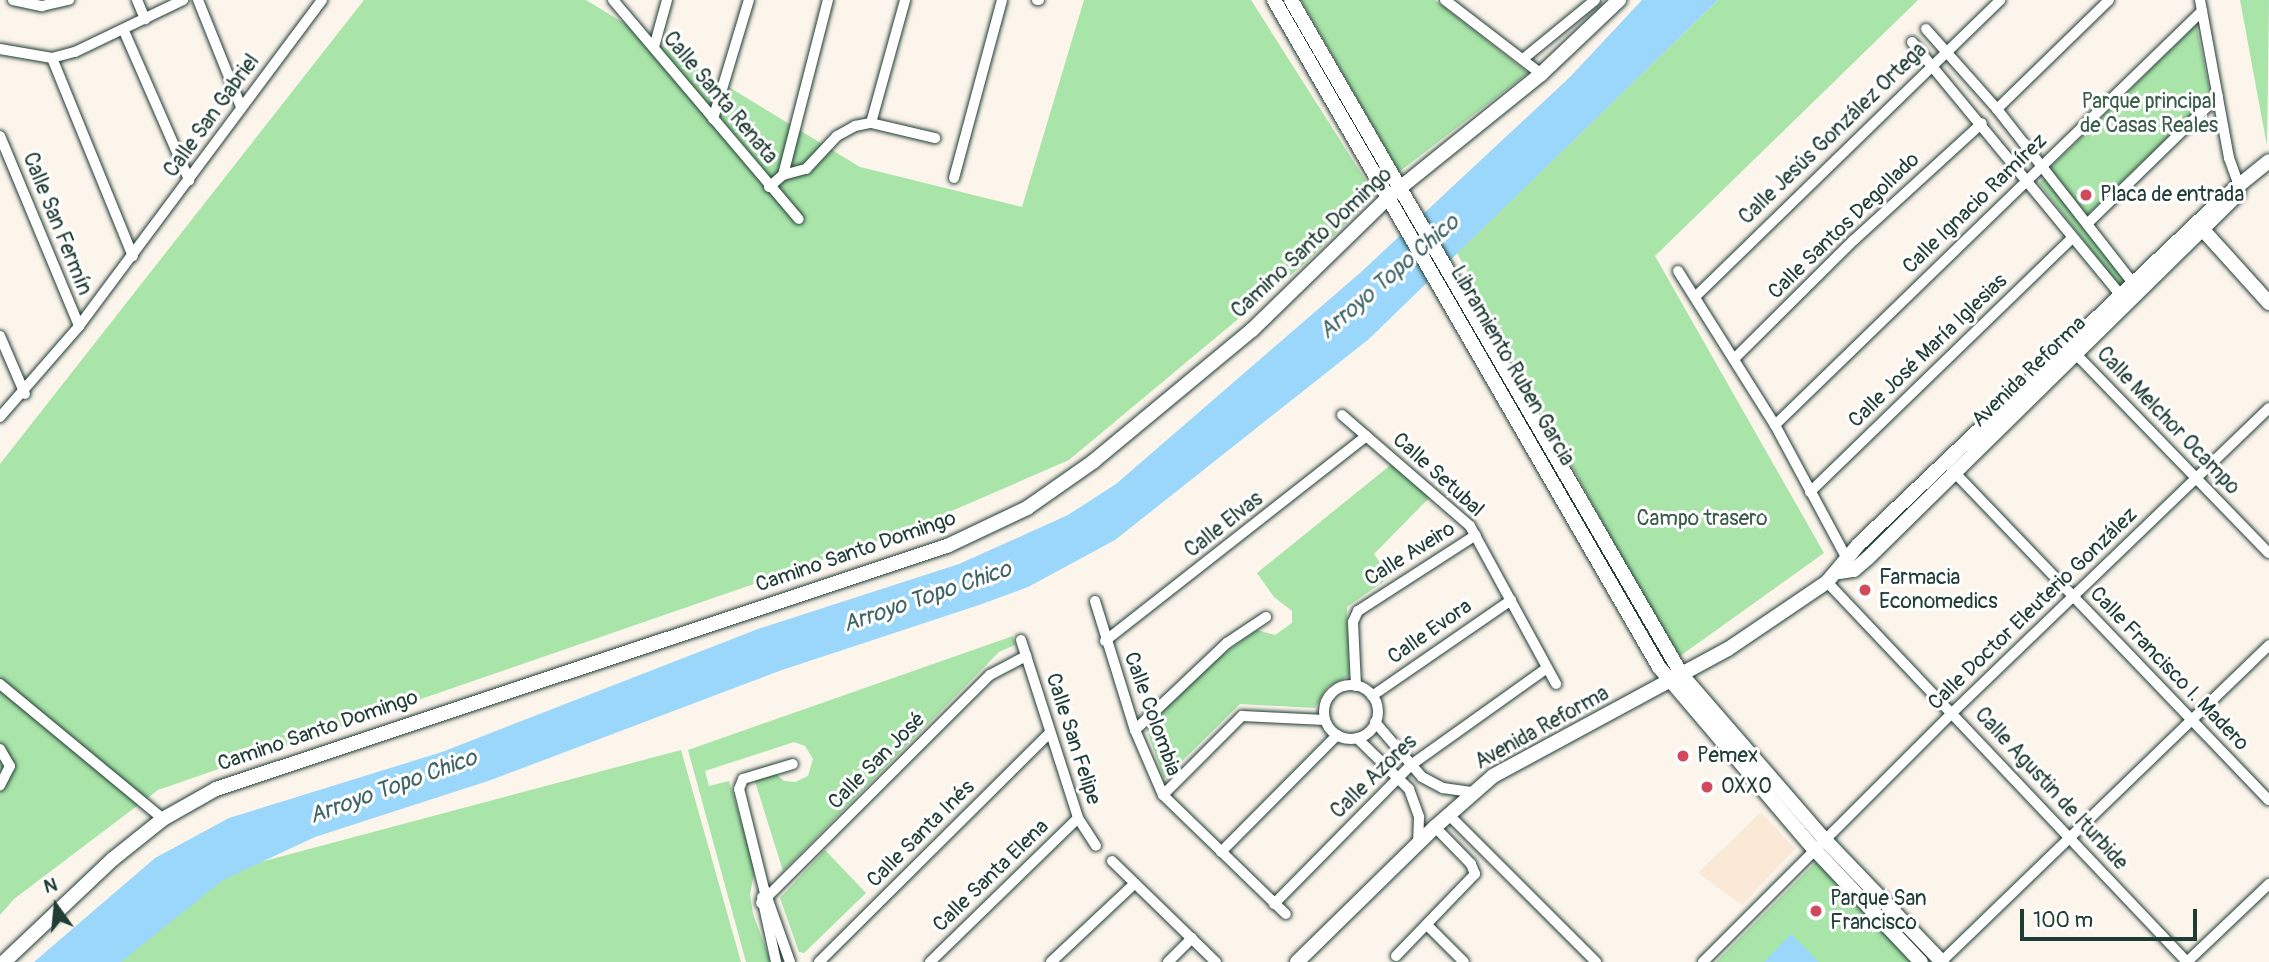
<!DOCTYPE html>
<html>
<head>
<meta charset="utf-8">
<style>
	body { margin:0 }
	#map { position:relative; width:2269px; height:962px; overflow:hidden; background:#fcf5ec; font-family:Pangolin,sans-serif }
	div>[style] { position:absolute }
	.built>* { inset:0; background:#f9e9d6 }
	.green>* { inset:0; background:#a9e4a9; transform-origin:0 0 }
	.water>* { inset:0; background:#9ad7fb }
	.roads { filter:drop-shadow(0 0 2px #1f3d34) drop-shadow(0 0 2px #1f3d34) }
	.street>* { height:10px; margin:-5px; padding:0 5px; transform-origin:5px; border-radius:5px; background:#fff }
	.street>.ring { margin:-5px; padding:0; box-sizing:content-box; background:none; border:10px solid #fff; border-radius:50% }
	.secondary>* { height:14px; margin:-7px; padding:0 7px; transform-origin:7px; border-radius:7px; background:#fff }
	.dots>* { width:19px; height:19px; translate:-50% -50%; box-sizing:border-box; border:4px solid #fff; border-radius:50% }
	span { translate:-50% -50%; white-space:nowrap; text-align:center; line-height:1.15; -webkit-text-stroke:6px #fff; paint-order:stroke }
	.street-label { font-size:21px; color:#1f3d34 }
	.park-label { font-size:21px; color:#3b5e4b }
	.poi-label { font-size:21px; color:#1f3d34 }
	.left { translate:0 -50%; text-align:left }
	.water-label { font-size:23px; color:#3e6466; font-style:italic }
	.north { position:absolute; left:21px; top:871px; width:70px; height:70px; -webkit-text-stroke:5px #fff; paint-order:stroke; rotate:345deg; font-size:19px; font-weight:700; line-height:28px; text-align:center; color:#1f3d34 }
	.north::after { content:''; display:block; margin:auto; width:24px; height:32px; background:#1f3d34; clip-path:polygon(50% 0,100% 100%,50% 72%,0 100%) }
	.scale { position:absolute; left:2020px; top:909px; width:177px; height:32px; box-sizing:border-box; border:4px solid #1f3d34; border-top:0; padding-left:9px; font-size:21px; line-height:24px; white-space:nowrap; color:#1f3d34; -webkit-text-stroke:5px #fff; paint-order:stroke }
</style>
</head>
<body>
<div id="map">
	<div class="built">
		<i style="clip-path:polygon(1761px 812px,1795px 849px,1742px 905px,1698px 873px)"></i>
	</div>
	<div class="green">
		<i style="clip-path:polygon(364px 0,586px 0,860px 167px,1022px 207px,1084px 0,1251px 0,1375px 195px,1304px 264px,1069px 460px,901px 533px,158px 790px,14px 899px,0 915px,0 464px)"></i>
		<i style="clip-path:polygon(1301px 0,1435px 0,1528px 73px,1399px 172px)"></i>
		<i style="clip-path:polygon(1718px 0,1918px 0,1655px 256px,1824px 553px,1676px 659px,1457px 253px)"></i>
		<i style="clip-path:polygon(2240px 0,2269px 0,2267px 146px)"></i>
		<i style="clip-path:polygon(2196px 25px,2211px 96px,2087px 215px,2050px 168px)"></i>
		<i style="left:2045px;top:178px;width:132px;height:8px;rotate:52deg"></i>
		<i style="clip-path:polygon(1393px 463px,1431px 496px,1374px 554px,1390px 577px,1347px 607px,1349px 676px,1327px 687px,1315px 708px,1240px 704px,1164px 779px,1146px 728px,1214px 661px,1257px 630px,1275px 635px,1292px 623px,1292px 611px,1274px 597px,1257px 573px)"></i>
		<i style="clip-path:polygon(1013px 636px,1015px 645px,999px 652px,783px 871px,754px 778px,775px 773px,784px 781px,795px 782px,808px 776px,813px 759px,805px 746px,794px 742px,705px 771px,709px 786px,729px 781px,755px 869px,750px 894px,753px 914px,771px 962px,746px 962px,688px 750px)"></i>
		<i style="clip-path:polygon(681px 750px,741px 962px,116px 962px,219px 873px)"></i>
		<i style="clip-path:polygon(825px 850px,866px 893px,804px 953px,799px 952px,780px 898px)"></i>
		<i style="clip-path:polygon(1818px 860px,1912px 962px,1716px 962px)"></i>
	</div>
	<div class="water">
		<i style="clip-path:polygon(1642px 0,1718px 0,1369px 339px,1115px 540px,1028px 587px,979px 605px,782px 670px,491px 780px,315px 837px,223px 880px,121px 962px,34px 962px,155px 858px,229px 818px,442px 752px,758px 629px,959px 564px,1068px 515px,1116px 484px,1360px 273px,1570px 77px)"></i>
		<i style="clip-path:polygon(1791px 934px,1819px 962px,1764px 962px)"></i>
	</div>
	<div class="roads">
		<div class="street">
			<i style="left:13px;top:0;width:30px;rotate:12deg"></i>
			<i style="left:42px;top:6px;width:28px;rotate:-13deg"></i>
			<i style="left:137px;top:0;width:21px;rotate:67deg"></i>
			<i style="left:198px;top:0;width:115px;rotate:68.1deg"></i>
			<i style="left:613px;top:0;width:287px;rotate:49.7deg"></i>
			<i style="left:1037px;top:0;width:2px"></i>
			<i style="left:1445px;top:0;width:121px;rotate:37.6deg"></i>
			<i style="left:2200px;top:0;width:161px;rotate:79.6deg"></i>
			<i style="left:2229px;top:158px;width:33px;rotate:70deg"></i>
			<i style="left:1926px;top:29px;width:107px;rotate:48.4deg"></i>
			<i style="left:1997px;top:109px;width:227px;rotate:52deg"></i>
			<i style="left:124px;top:31px;width:163px;rotate:66.4deg"></i>
			<i style="left:1912px;top:42px;width:335px;rotate:50.5deg"></i>
			<i style="left:654px;top:47px;width:49px;rotate:-74.5deg"></i>
			<i style="left:0;top:49px;width:53px;rotate:9.8deg"></i>
			<i style="left:52px;top:58px;width:24px;rotate:-15deg"></i>
			<i style="left:75px;top:52px;width:120px;rotate:-25.7deg"></i>
			<i style="left:52px;top:58px;width:214px;rotate:67.8deg"></i>
			<i style="left:1523px;top:59px;width:93px;rotate:-39.3deg"></i>
			<i style="left:1997px;top:109px;width:156px;rotate:-44.2deg"></i>
			<i style="left:713px;top:119px;width:124px;rotate:-73.2deg"></i>
			<i style="left:871px;top:123px;width:128px;rotate:-74.5deg"></i>
			<i style="left:0;top:136px;width:206px;rotate:67.4deg"></i>
			<i style="left:783px;top:175px;width:181px;rotate:-75.6deg"></i>
			<i style="left:954px;top:178px;width:184px;rotate:-74.9deg"></i>
			<i style="left:769px;top:187px;width:18px;rotate:-41deg"></i>
			<i style="left:783px;top:175px;width:24px;rotate:-15deg"></i>
			<i style="left:806px;top:169px;width:45px;rotate:-46.8deg"></i>
			<i style="left:837px;top:136px;width:21px;rotate:-29deg"></i>
			<i style="left:855px;top:126px;width:16px;rotate:-11deg"></i>
			<i style="left:871px;top:123px;width:66px;rotate:13.2deg"></i>
			<i style="left:2087px;top:224px;width:183px;rotate:-44.3deg"></i>
			<i style="left:1678px;top:271px;width:182px;rotate:57.8deg"></i>
			<i style="left:1775px;top:425px;width:158px;rotate:61.7deg"></i>
			<i style="left:1695px;top:297px;width:426px;rotate:-44.2deg"></i>
			<i style="left:0;top:336px;width:63px;rotate:66.7deg"></i>
			<i style="left:2071px;top:349px;width:284px;rotate:45.9deg"></i>
			<i style="left:1734px;top:359px;width:169px;rotate:-44.8deg"></i>
			<i style="left:1854px;top:240px;width:173px;rotate:-42.4deg"></i>
			<i style="left:1342px;top:415px;width:169px;rotate:40.9deg"></i>
			<i style="left:1470px;top:526px;width:180px;rotate:61.4deg"></i>
			<i style="left:0;top:417px;width:121px;rotate:-49deg"></i>
			<i style="left:79px;top:326px;width:407px;rotate:-53.3deg"></i>
			<i style="left:1775px;top:425px;width:595px;rotate:-44.11deg"></i>
			<i style="left:1955px;top:473px;width:453px;rotate:46.2deg"></i>
			<i style="left:1810px;top:492px;width:366px;rotate:-44.1deg"></i>
			<i style="left:1827px;top:582px;width:523px;rotate:46.55deg"></i>
			<i style="left:1095px;top:601px;width:135px;rotate:72.8deg"></i>
			<i style="left:1135px;top:730px;width:71px;rotate:66.7deg"></i>
			<i style="left:1163px;top:795px;width:171px;rotate:44.1deg"></i>
			<i style="left:1021px;top:640px;width:187px;rotate:72.2deg"></i>
			<i style="left:1078px;top:818px;width:33px;rotate:57deg"></i>
			<i style="left:1105px;top:641px;width:332px;rotate:-38.1deg"></i>
			<i style="left:0;top:684px;width:212px;rotate:39.6deg"></i>
			<i class="ring" style="left:1324px;top:685px;width:44px;height:44px"></i>
			<i style="left:1356px;top:686px;width:64px;rotate:-92.7deg"></i>
			<i style="left:1353px;top:622px;width:12px;rotate:-66deg"></i>
			<i style="left:1358px;top:611px;width:140px;rotate:-32.8deg"></i>
			<i style="left:1372px;top:696px;width:169px;rotate:-34.6deg"></i>
			<i style="left:1375px;top:722px;width:72px;rotate:49.5deg"></i>
			<i style="left:1422px;top:777px;width:24px;rotate:28deg"></i>
			<i style="left:1443px;top:788px;width:30px;rotate:8deg"></i>
			<i style="left:1135px;top:730px;width:127px;rotate:-43.4deg"></i>
			<i style="left:1227px;top:643px;width:47px;rotate:-33.7deg"></i>
			<i style="left:1357px;top:738px;width:73px;rotate:44.4deg"></i>
			<i style="left:1409px;top:789px;width:30px;rotate:70deg"></i>
			<i style="left:1419px;top:817px;width:29px;rotate:92deg"></i>
			<i style="left:0;top:749px;width:20px;rotate:60deg"></i>
			<i style="left:10px;top:766px;width:22px;rotate:117deg"></i>
			<i style="left:1163px;top:795px;width:112px;rotate:-45deg"></i>
			<i style="left:1242px;top:716px;width:83px;rotate:2.8deg"></i>
			<i style="left:1449px;top:815px;width:208px;rotate:45deg"></i>
			<i style="left:1221px;top:852px;width:165px;rotate:-45.2deg"></i>
			<i style="left:1112px;top:861px;width:145px;rotate:44.2deg"></i>
			<i style="left:762px;top:897px;width:66px;rotate:77.8deg"></i>
			<i style="left:761px;top:903px;width:323px;rotate:-44.9deg"></i>
			<i style="left:990px;top:675px;width:41px;rotate:-27.8deg"></i>
			<i style="left:1274px;top:904px;width:195px;rotate:-45.4deg"></i>
			<i style="left:1411px;top:765px;width:167px;rotate:-35.5deg"></i>
			<i style="left:1427px;top:925px;width:52px;rotate:45deg"></i>
			<i style="left:1396px;top:956px;width:114px;rotate:-46.1deg"></i>
			<i style="left:1475px;top:874px;width:11px;rotate:-112deg"></i>
			<i style="left:1471px;top:864px;width:52px;rotate:-134.2deg"></i>
			<i style="left:790px;top:962px;width:77px;rotate:-109.6deg"></i>
			<i style="left:764px;top:889px;width:103px;rotate:-104deg"></i>
			<i style="left:739px;top:789px;width:11px;rotate:-68deg"></i>
			<i style="left:743px;top:779px;width:52px;rotate:-16.7deg"></i>
			<i style="left:819px;top:962px;width:325px;rotate:-44.8deg"></i>
			<i style="left:930px;top:962px;width:206px;rotate:-44.2deg"></i>
			<i style="left:1051px;top:962px;width:115px;rotate:-43.2deg"></i>
			<i style="left:1168px;top:962px;width:34px;rotate:-45deg"></i>
			<i style="left:1703px;top:962px;width:354px;rotate:-45deg"></i>
			<i style="left:1953px;top:712px;width:438px;rotate:-43.9deg"></i>
			<i style="left:1941px;top:962px;width:456px;rotate:-44deg"></i>
			<i style="left:2187px;top:962px;width:113px;rotate:-43.6deg"></i>
		</div>
		<div class="secondary">
			<i style="left:1274px;top:0;width:770px;rotate:60.01deg"></i>
			<i style="left:1659px;top:667px;width:240px;rotate:49.6deg"></i>
			<i style="left:1815px;top:850px;width:154px;rotate:46.6deg"></i>
			<i style="left:1291px;top:0;width:780px;rotate:59.92deg"></i>
			<i style="left:1682px;top:675px;width:218px;rotate:49.1deg"></i>
			<i style="left:1825px;top:840px;width:169px;rotate:46.2deg"></i>
			<i style="left:2204px;top:231px;width:97px;rotate:47.9deg"></i>
			<i style="left:1839px;top:572px;width:15px;rotate:-8deg"></i>
			<i style="left:1854px;top:570px;width:18px;rotate:-41deg"></i>
			<i style="left:1868px;top:558px;width:519px;rotate:-44.53deg"></i>
			<i style="left:4px;top:962px;width:150px;rotate:-43.4deg"></i>
			<i style="left:113px;top:859px;width:64px;rotate:-38.7deg"></i>
			<i style="left:163px;top:819px;width:61px;rotate:-29.5deg"></i>
			<i style="left:216px;top:789px;width:770px;rotate:-18.39deg"></i>
			<i style="left:947px;top:546px;width:89px;rotate:-25.4deg"></i>
			<i style="left:1027px;top:508px;width:82px;rotate:-35deg"></i>
			<i style="left:1094px;top:461px;width:205px;rotate:-39.7deg"></i>
			<i style="left:1252px;top:330px;width:192px;rotate:-44.2deg"></i>
			<i style="left:1390px;top:196px;width:194px;rotate:-38.9deg"></i>
			<i style="left:1541px;top:74px;width:108px;rotate:-43.5deg"></i>
			<i style="left:1297px;top:962px;width:193px;rotate:-44.4deg"></i>
			<i style="left:1435px;top:827px;width:77px;rotate:-41.3deg"></i>
			<i style="left:1493px;top:776px;width:267px;rotate:-28.4deg"></i>
			<i style="left:1728px;top:649px;width:120px;rotate:-34.1deg"></i>
			<i style="left:1827px;top:582px;width:50px;rotate:-49.9deg"></i>
			<i style="left:1859px;top:544px;width:501px;rotate:-43.54deg"></i>
			<i style="left:2222px;top:199px;width:60px;rotate:-39deg"></i>
		</div>
	</div>
	<div class="dots">
		<i style="left:2086px;top:195px;background:#d1495b"></i>
		<i style="left:1865px;top:590px;background:#d1495b"></i>
		<i style="left:1683px;top:756px;background:#d1495b"></i>
		<i style="left:1707px;top:787px;background:#d1495b"></i>
		<i style="left:1816px;top:911px;background:#d1495b"></i>
	</div>
	<div class="street-label">
		<span style="left:720px;top:98px;rotate:50deg">Calle Santa Renata</span>
		<span style="left:212px;top:116px;rotate:-54deg">Calle San Gabriel</span>
		<span style="left:1833px;top:134px;rotate:-44deg">Calle Jesús González Ortega</span>
		<span style="left:1975px;top:204px;rotate:-44deg">Calle Ignacio Ramírez</span>
		<span style="left:57px;top:224px;rotate:68deg">Calle San Fermín</span>
		<span style="left:1844px;top:226px;rotate:-44deg">Calle Santos Degollado</span>
		<span style="left:1312px;top:243px;rotate:-43deg">Camino Santo Domingo</span>
		<span style="left:1928px;top:351px;rotate:-44deg">Calle José María Iglesias</span>
		<span style="left:1512px;top:366px;rotate:60deg">Libramiento Ruben Garcia</span>
		<span style="left:2029px;top:372px;rotate:-44deg">Avenida Reforma</span>
		<span style="left:2168px;top:421px;rotate:46deg">Calle Melchor Ocampo</span>
		<span style="left:1438px;top:475px;rotate:42deg">Calle Setubal</span>
		<span style="left:1224px;top:525px;rotate:-38deg">Calle Elvas</span>
		<span style="left:856px;top:552px;rotate:-19deg">Camino Santo Domingo</span>
		<span style="left:1410px;top:554px;rotate:-32deg">Calle Aveiro</span>
		<span style="left:2033px;top:609px;rotate:-44deg">Calle Doctor Eleuterio González</span>
		<span style="left:1430px;top:632px;rotate:-35deg">Calle Evora</span>
		<span style="left:2169px;top:669px;rotate:46deg">Calle Francisco I. Madero</span>
		<span style="left:1152px;top:714px;rotate:70deg">Calle Colombia</span>
		<span style="left:1542px;top:728px;rotate:-29deg">Avenida Reforma</span>
		<span style="left:318px;top:731px;rotate:-19deg">Camino Santo Domingo</span>
		<span style="left:1073px;top:739px;rotate:72deg">Calle San Felipe</span>
		<span style="left:877px;top:761px;rotate:-45deg">Calle San José</span>
		<span style="left:1374px;top:777px;rotate:-44deg">Calle Azores</span>
		<span style="left:2051px;top:789px;rotate:47deg">Calle Agustin de Iturbide</span>
		<span style="left:921px;top:834px;rotate:-45deg">Calle Santa Inés</span>
		<span style="left:991px;top:876px;rotate:-44deg">Calle Santa Elena</span>
	</div>
	<div class="park-label">
		<span style="left:2149px;top:114px">Parque principal<br>de Casas Reales</span>
		<span style="left:1702px;top:519px">Campo trasero</span>
	</div>
	<div class="poi-label">
		<span class="left" style="left:2100px;top:195px">Placa de entrada</span>
		<span class="left" style="left:1879px;top:590px">Farmacia<br>Economedics</span>
		<span class="left" style="left:1697px;top:756px">Pemex</span>
		<span class="left" style="left:1721px;top:787px">OXXO</span>
		<span class="left" style="left:1830px;top:911px">Parque San<br>Francisco</span>
	</div>
	<div class="water-label">
		<span style="left:1389px;top:277px;rotate:-41deg">Arroyo Topo Chico</span>
		<span style="left:927px;top:597px;rotate:-19deg">Arroyo Topo Chico</span>
		<span style="left:393px;top:787px;rotate:-20deg">Arroyo Topo Chico</span>
	</div>
	<div class="north">N</div>
	<div class="scale">100 m</div>
</div>
</body>
</html>
